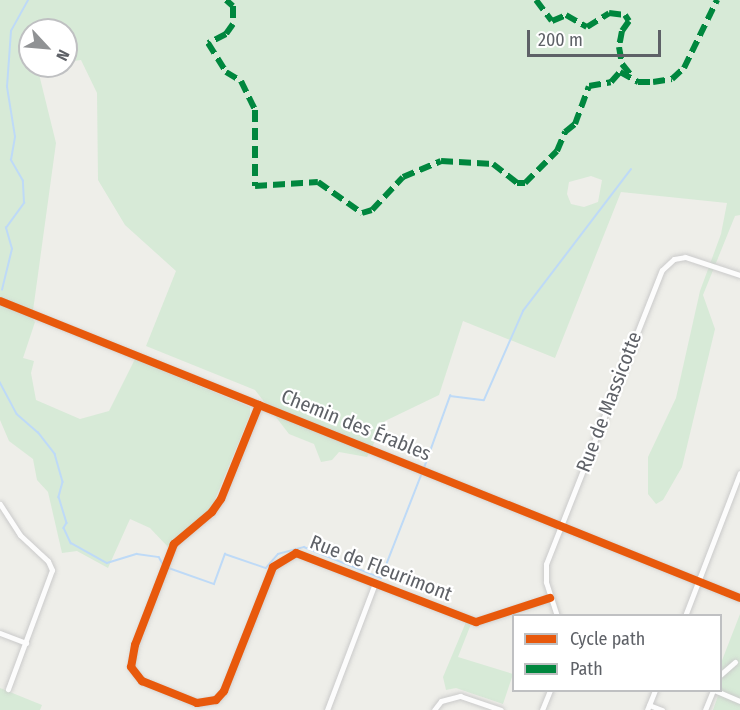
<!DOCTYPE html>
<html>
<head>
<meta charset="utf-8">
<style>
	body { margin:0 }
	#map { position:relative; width:740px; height:710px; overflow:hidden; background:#eeeee9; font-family:"Fira Sans Condensed",sans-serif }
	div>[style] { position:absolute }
	.green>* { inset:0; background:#d7ead7 }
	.stream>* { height:1.5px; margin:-0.75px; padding:0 0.75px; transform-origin:0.75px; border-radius:0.75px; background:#bedaf7 }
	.roads { filter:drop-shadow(0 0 2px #cacaca) drop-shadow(0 0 2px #cacaca) }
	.minor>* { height:5px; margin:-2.5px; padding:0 2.5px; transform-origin:2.5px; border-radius:2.5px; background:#fcfcfc }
	.quiet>* { height:6px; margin-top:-3px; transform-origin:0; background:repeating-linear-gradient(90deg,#00873e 0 12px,transparent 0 18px) }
	.cycleway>* { height:8px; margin:-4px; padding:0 4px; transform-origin:4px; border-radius:4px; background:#e8590c }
	span { translate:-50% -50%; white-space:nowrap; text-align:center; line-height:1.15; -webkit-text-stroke:4.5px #fff; paint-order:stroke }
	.street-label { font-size:20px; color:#5e6167 }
	.legend { position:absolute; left:512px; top:614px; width:210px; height:78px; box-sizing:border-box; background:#fff; border:2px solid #bfc0c2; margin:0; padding:8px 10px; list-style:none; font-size:18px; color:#5e6167 }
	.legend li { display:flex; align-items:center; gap:12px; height:30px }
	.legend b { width:30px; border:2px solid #bfc0c2 }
	.north { position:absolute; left:18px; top:18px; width:60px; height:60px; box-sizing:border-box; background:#fff; border:2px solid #bfc0c2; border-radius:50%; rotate:116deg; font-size:16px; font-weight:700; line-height:24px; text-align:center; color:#5e6167 }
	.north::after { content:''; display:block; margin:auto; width:21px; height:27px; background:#909294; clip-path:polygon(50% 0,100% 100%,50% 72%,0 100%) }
	.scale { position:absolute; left:527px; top:30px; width:134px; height:27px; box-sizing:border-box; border:3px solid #5e6167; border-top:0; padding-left:8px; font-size:18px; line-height:21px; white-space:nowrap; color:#5e6167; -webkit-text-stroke:4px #fff; paint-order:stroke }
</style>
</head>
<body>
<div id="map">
	<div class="green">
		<i style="clip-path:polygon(evenodd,0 0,740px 0,740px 215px,735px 216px,703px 295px,715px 329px,682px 467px,663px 500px,656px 504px,648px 494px,648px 457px,676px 398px,700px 291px,721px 234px,727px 203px,621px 192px,555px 358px,463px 321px,439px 395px,385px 421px,367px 457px,339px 452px,332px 460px,321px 462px,314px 444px,289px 434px,255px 390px,146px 346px,176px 271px,125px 225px,98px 180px,97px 93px,81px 60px,66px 62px,66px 30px,30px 30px,30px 66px,37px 66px,56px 143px,32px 318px,35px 322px,23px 358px,34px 361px,31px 373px,36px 400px,80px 419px,109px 411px,135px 359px,250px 407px,250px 415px,212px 507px,168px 547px,150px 528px,130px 519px,108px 568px,77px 551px,62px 553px,48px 492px,37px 480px,33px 459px,9px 441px,0 420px,0 0,591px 176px,602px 180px,598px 202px,584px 207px,571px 204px,567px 194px,569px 182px,591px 176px)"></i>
		<i style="clip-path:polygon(740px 614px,740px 710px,713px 710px,720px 690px,721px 663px)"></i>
		<i style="clip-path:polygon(466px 622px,471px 624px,458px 657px,513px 674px,503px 704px,456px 688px,446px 690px,443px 677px)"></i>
		<i style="clip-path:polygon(0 688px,42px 705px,40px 710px,0 710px)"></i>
	</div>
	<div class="stream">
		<i style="left:2px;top:290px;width:42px;rotate:-76.3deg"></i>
		<i style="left:12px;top:249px;width:22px;rotate:-106deg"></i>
		<i style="left:6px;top:228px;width:31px;rotate:-54deg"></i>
		<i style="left:24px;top:203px;width:22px;rotate:-93deg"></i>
		<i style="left:23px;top:181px;width:24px;rotate:-120deg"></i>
		<i style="left:11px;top:160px;width:23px;rotate:-80deg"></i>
		<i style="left:15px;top:137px;width:51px;rotate:-99.1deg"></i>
		<i style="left:7px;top:87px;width:56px;rotate:-85.9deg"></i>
		<i style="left:11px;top:31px;width:35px;rotate:-61deg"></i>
		<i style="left:0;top:382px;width:36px;rotate:62deg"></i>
		<i style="left:17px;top:414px;width:28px;rotate:41deg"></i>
		<i style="left:38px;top:432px;width:28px;rotate:52deg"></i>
		<i style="left:55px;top:454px;width:29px;rotate:74deg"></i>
		<i style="left:63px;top:482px;width:16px;rotate:105deg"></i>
		<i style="left:59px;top:497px;width:27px;rotate:73deg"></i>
		<i style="left:67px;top:523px;width:6px;rotate:121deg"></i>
		<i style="left:64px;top:528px;width:17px;rotate:65deg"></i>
		<i style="left:71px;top:543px;width:41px;rotate:29.1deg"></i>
		<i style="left:107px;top:563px;width:31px;rotate:-17deg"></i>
		<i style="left:137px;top:554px;width:22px;rotate:8deg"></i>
		<i style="left:159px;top:557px;width:8px;rotate:60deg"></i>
		<i style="left:424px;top:468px;width:77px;rotate:-70.1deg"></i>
		<i style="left:450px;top:396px;width:34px;rotate:7deg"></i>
		<i style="left:484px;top:400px;width:97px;rotate:-66.3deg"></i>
		<i style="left:523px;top:311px;width:178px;rotate:-52.7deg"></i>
		<i style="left:166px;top:567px;width:51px;rotate:19.5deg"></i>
		<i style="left:214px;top:584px;width:32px;rotate:-70deg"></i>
		<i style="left:225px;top:554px;width:43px;rotate:18.9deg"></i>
		<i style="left:266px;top:568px;width:18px;rotate:-49deg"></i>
		<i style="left:278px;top:554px;width:27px;rotate:-15deg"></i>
		<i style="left:304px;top:547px;width:83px;rotate:21.9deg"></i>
		<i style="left:381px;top:578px;width:113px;rotate:-68.7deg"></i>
	</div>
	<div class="roads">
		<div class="minor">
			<i style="left:0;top:301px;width:797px;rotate:21.87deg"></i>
			<i style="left:259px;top:405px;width:101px;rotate:112deg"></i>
			<i style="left:221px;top:499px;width:16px;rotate:125deg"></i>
			<i style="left:212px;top:512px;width:50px;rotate:139.9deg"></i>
			<i style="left:174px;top:544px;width:108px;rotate:111.1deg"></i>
			<i style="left:135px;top:645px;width:22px;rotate:100deg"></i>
			<i style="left:131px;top:667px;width:18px;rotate:52deg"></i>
			<i style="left:142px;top:681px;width:59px;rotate:21.8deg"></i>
			<i style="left:197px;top:703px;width:19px;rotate:-9deg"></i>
			<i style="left:216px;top:700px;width:12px;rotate:-48deg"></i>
			<i style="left:224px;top:691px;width:133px;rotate:-68.4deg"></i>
			<i style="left:273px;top:567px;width:27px;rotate:-31deg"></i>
			<i style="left:296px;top:553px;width:193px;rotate:21deg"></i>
			<i style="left:476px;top:622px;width:78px;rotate:-18deg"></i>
			<i style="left:0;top:504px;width:37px;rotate:57deg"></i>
			<i style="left:20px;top:535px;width:38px;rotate:43deg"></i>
			<i style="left:48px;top:561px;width:10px;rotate:66deg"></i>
			<i style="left:52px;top:570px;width:127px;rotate:110.3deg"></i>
			<i style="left:557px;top:616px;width:36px;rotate:-108deg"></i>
			<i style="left:546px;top:582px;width:18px;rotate:-90deg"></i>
			<i style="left:546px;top:564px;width:316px;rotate:-68.5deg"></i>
			<i style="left:662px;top:270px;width:16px;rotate:-43deg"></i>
			<i style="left:674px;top:259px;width:11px;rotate:-10deg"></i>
			<i style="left:685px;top:257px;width:58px;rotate:18.1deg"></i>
			<i style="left:685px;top:616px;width:153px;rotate:-69deg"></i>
			<i style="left:0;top:633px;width:28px;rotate:21deg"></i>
			<i style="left:720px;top:675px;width:20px;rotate:-41deg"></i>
			<i style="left:714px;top:690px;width:28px;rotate:23deg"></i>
			<i style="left:649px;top:705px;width:14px;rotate:21deg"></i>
			<i style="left:327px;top:710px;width:136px;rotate:-69.3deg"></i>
			<i style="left:434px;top:710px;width:11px;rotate:-52deg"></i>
			<i style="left:441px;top:701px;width:20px;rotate:-15deg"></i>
			<i style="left:460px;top:696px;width:43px;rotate:18.9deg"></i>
			<i style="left:542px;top:710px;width:22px;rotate:-68deg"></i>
			<i style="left:647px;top:710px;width:22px;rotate:-68deg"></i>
			<i style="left:705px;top:710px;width:22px;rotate:-68deg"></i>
		</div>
	</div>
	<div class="quiet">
		<i style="left:226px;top:0;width:9px;rotate:41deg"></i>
		<i style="left:233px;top:6px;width:18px;rotate:90deg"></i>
		<i style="left:233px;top:24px;width:12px;rotate:125deg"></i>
		<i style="left:226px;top:34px;width:20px;rotate:153deg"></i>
		<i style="left:208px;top:43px;width:34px;rotate:58deg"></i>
		<i style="left:226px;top:72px;width:17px;rotate:31deg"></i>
		<i style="left:241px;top:81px;width:32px;rotate:64deg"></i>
		<i style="left:255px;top:110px;width:76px;rotate:90deg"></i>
		<i style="left:255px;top:186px;width:63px;rotate:-3.6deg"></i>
		<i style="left:318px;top:182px;width:54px;rotate:35.2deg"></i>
		<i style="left:362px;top:213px;width:10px;rotate:-17deg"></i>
		<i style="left:372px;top:210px;width:45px;rotate:-46.8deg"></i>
		<i style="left:403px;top:177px;width:41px;rotate:-22.8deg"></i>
		<i style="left:441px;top:161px;width:52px;rotate:3.3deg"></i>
		<i style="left:493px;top:164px;width:31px;rotate:38deg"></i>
		<i style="left:517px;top:183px;width:8px"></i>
		<i style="left:525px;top:183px;width:45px;rotate:-45deg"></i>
		<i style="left:557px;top:151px;width:21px;rotate:-67deg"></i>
		<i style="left:565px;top:132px;width:13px;rotate:-39deg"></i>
		<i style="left:575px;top:124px;width:40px;rotate:-69.8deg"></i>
		<i style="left:589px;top:86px;width:22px;rotate:-10deg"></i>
		<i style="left:611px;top:82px;width:13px;rotate:-48deg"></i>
		<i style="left:620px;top:72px;width:21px;rotate:29deg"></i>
		<i style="left:638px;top:82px;width:15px"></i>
		<i style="left:653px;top:82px;width:19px;rotate:-9deg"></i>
		<i style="left:672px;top:79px;width:16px;rotate:-43deg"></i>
		<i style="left:684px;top:68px;width:76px;rotate:-64.1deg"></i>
		<i style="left:536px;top:0;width:26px;rotate:53deg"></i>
		<i style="left:552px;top:21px;width:15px;rotate:-23deg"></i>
		<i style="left:566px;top:15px;width:24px;rotate:30deg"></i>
		<i style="left:587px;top:27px;width:26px;rotate:-32deg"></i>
		<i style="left:609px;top:13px;width:16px;rotate:7deg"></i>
		<i style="left:625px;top:15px;width:7px;rotate:56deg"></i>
		<i style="left:629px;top:21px;width:12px;rotate:125deg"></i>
		<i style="left:622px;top:31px;width:16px;rotate:101deg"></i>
		<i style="left:619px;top:47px;width:17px;rotate:80deg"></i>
		<i style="left:622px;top:64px;width:13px;rotate:51deg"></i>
	</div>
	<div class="cycleway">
		<i style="left:0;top:301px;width:797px;rotate:21.87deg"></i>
		<i style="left:259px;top:405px;width:101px;rotate:112deg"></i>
		<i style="left:221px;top:499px;width:16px;rotate:125deg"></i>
		<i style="left:212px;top:512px;width:50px;rotate:139.9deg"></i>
		<i style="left:174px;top:544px;width:108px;rotate:111.1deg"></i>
		<i style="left:135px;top:645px;width:22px;rotate:100deg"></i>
		<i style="left:131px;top:667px;width:18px;rotate:52deg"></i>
		<i style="left:142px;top:681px;width:59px;rotate:21.8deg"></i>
		<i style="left:197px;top:703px;width:19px;rotate:-9deg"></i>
		<i style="left:216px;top:700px;width:12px;rotate:-48deg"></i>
		<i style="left:224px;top:691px;width:133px;rotate:-68.4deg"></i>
		<i style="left:273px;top:567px;width:27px;rotate:-31deg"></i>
		<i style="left:296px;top:553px;width:193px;rotate:21deg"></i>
		<i style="left:476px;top:622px;width:78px;rotate:-18deg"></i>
	</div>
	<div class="street-label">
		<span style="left:609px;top:402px;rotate:-69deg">Rue de Massicotte</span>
		<span style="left:356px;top:425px;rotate:22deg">Chemin des Érables</span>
		<span style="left:381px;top:568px;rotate:21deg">Rue de Fleurimont</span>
	</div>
	<ul class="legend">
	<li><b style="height:8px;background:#e8590c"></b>Cycle path</li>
	<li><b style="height:8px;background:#00873e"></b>Path</li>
	</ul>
	<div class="north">N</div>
	<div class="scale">200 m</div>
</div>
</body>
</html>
